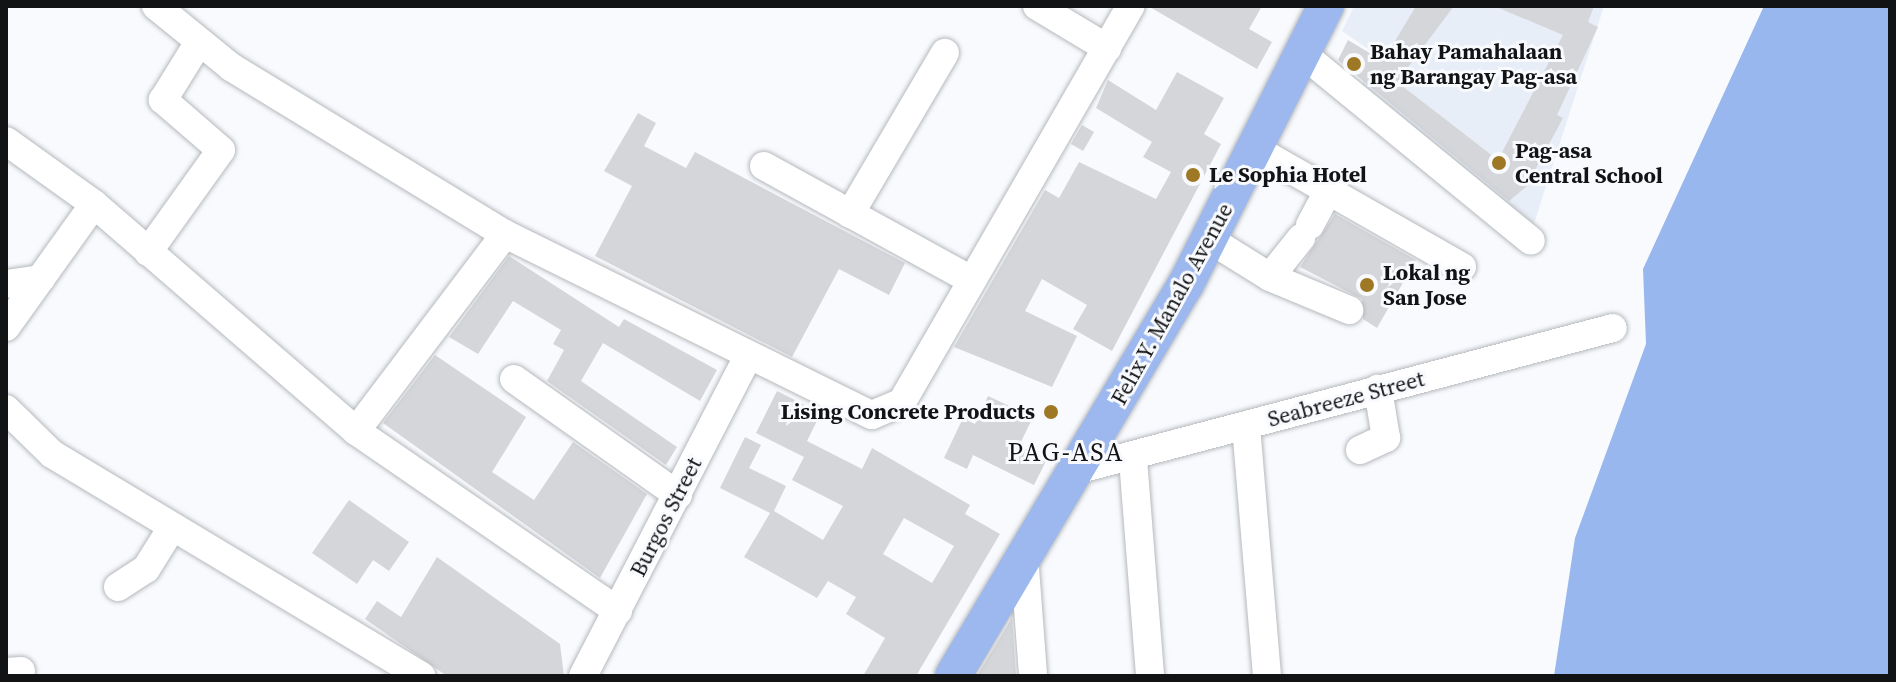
<!DOCTYPE html>
<html>
<head>
<meta charset="utf-8">
<style>
	body { margin:0 }
	#map { position:relative; width:1896px; height:682px; overflow:hidden; background:#f8fafe; font-family:"Source Serif 4",serif }
	div>[style] { position:absolute }
	.built>* { inset:0; background:#e8eef8 }
	.water>* { inset:0; background:#98b7ee }
	.building>* { inset:0; background:#d4d6da; transform-origin:0 0 }
	.roads { filter:drop-shadow(0 0 2px #b6b9bc) drop-shadow(0 0 2px #b6b9bc) }
	.minor>* { height:28px; margin:-14px; padding:0 14px; transform-origin:14px; border-radius:14px; background:#fff }
	.major>* { height:36px; margin:-18px; padding:0 18px; transform-origin:18px; border-radius:18px; background:#9cb8ee }
	.dots>* { width:22px; height:22px; translate:-50% -50%; box-sizing:border-box; border:4px solid #f8fafe; border-radius:50% }
	span { translate:-50% -50%; white-space:nowrap; text-align:center; line-height:1.15; -webkit-text-stroke:6px #f8fafe; paint-order:stroke }
	.poi-label { font-size:22px; color:#121314; font-weight:700 }
	.left { translate:0 -50%; text-align:left }
	.right { translate:-100% -50%; text-align:right }
	.street-label { font-size:22px; color:#121314 }
	.quarter-label { font-size:26px; color:#121314; letter-spacing:2px }
	.frame { position:absolute; inset:0; border:8px solid #121314; pointer-events:none }
</style>
</head>
<body>
<div id="map">
	<div class="built">
		<i style="clip-path:polygon(1354px 6px,1604px 6px,1531px 233px,1357px 93px,1378px 56px,1342px 31px)"></i>
	</div>
	<div class="water">
		<i style="clip-path:polygon(1764px 6px,1890px 6px,1890px 676px,1554px 676px,1575px 538px,1646px 344px,1643px 269px)"></i>
	</div>
	<div class="building">
		<i style="clip-path:polygon(1148px 6px,1262px 6px,1249px 29px,1272px 42px,1257px 69px)"></i>
		<i style="clip-path:polygon(1416px 6px,1454px 6px,1397px 82px,1498px 160px,1563px 35px,1494px 6px,1594px 6px,1588px 22px,1598px 27px,1557px 115px,1563px 118px,1526px 187px,1509px 201px,1338px 60px,1348px 40px,1383px 61px)"></i>
		<i style="clip-path:polygon(1177px 72px,1224px 98px,1204px 134px,1221px 144px,1112px 351px,1073px 329px,1087px 305px,1042px 279px,1025px 311px,1077px 336px,1052px 387px,954px 347px,1045px 190px,1059px 198px,1079px 162px,1156px 199px,1171px 172px,1143px 157px,1152px 142px,1096px 108px,1108px 80px,1156px 110px)"></i>
		<i style="clip-path:polygon(638px 113px,656px 123px,644px 146px,686px 168px,695px 152px,905px 263px,889px 295px,839px 269px,792px 357px,595px 256px,632px 186px,604px 171px)"></i>
		<i style="left:1082px;top:125px;width:14px;height:22px;rotate:30deg"></i>
		<i style="clip-path:polygon(1335px 214px,1416px 260px,1377px 328px,1363px 319px,1362px 299px,1300px 267px)"></i>
		<i style="clip-path:polygon(509px 256px,619px 327px,624px 319px,717px 370px,700px 401px,603px 343px,581px 381px,677px 447px,666px 465px,547px 381px,564px 350px,553px 344px,561px 330px,513px 301px,478px 354px,449px 337px)"></i>
		<i style="clip-path:polygon(435px 355px,526px 417px,492px 472px,534px 500px,573px 442px,647px 494px,600px 578px,383px 423px)"></i>
		<i style="clip-path:polygon(evenodd,777px 391px,821px 413px,807px 441px,862px 469px,872px 448px,970px 505px,965px 514px,1000px 534px,916px 676px,863px 676px,885px 638px,846px 614px,856px 597px,828px 581px,817px 598px,744px 557px,770px 513px,720px 488px,745px 437px,761px 445px,749px 468px,786px 486px,774px 511px,823px 540px,843px 506px,792px 480px,804px 457px,756px 433px,777px 391px,904px 518px,954px 546px,932px 583px,883px 554px,904px 518px)"></i>
		<i style="clip-path:polygon(988px 396px,1033px 417px,1019px 446px,1047px 459px,1034px 485px,973px 455px,967px 469px,944px 458px,963px 418px,975px 424px)"></i>
		<i style="clip-path:polygon(349px 500px,409px 542px,389px 571px,373px 560px,357px 584px,312px 553px)"></i>
		<i style="clip-path:polygon(437px 557px,560px 644px,564px 676px,447px 676px,365px 619px,377px 601px,401px 617px)"></i>
		<i style="clip-path:polygon(1012px 618px,1016px 676px,977px 676px)"></i>
	</div>
	<div class="roads">
		<div class="minor">
			<i style="left:156px;top:6px;width:97px;rotate:39.1deg"></i>
			<i style="left:231px;top:67px;width:321px;rotate:31.4deg"></i>
			<i style="left:505px;top:234px;width:409px;rotate:26.3deg"></i>
			<i style="left:872px;top:415px;width:33px;rotate:-23deg"></i>
			<i style="left:902px;top:402px;width:457px;rotate:-60deg"></i>
			<i style="left:1037px;top:6px;width:82px;rotate:31deg"></i>
			<i style="left:1304px;top:55px;width:293px;rotate:39.3deg"></i>
			<i style="left:6px;top:141px;width:108px;rotate:35.6deg"></i>
			<i style="left:94px;top:204px;width:347px;rotate:40.9deg"></i>
			<i style="left:356px;top:431px;width:318px;rotate:34.5deg"></i>
			<i style="left:1257px;top:150px;width:236px;rotate:29.7deg"></i>
			<i style="left:764px;top:166px;width:236px;rotate:28.8deg"></i>
			<i style="left:850px;top:214px;width:187px;rotate:-59.5deg"></i>
			<i style="left:1310px;top:225px;width:34px;rotate:-62deg"></i>
			<i style="left:1209px;top:239px;width:72px;rotate:31.9deg"></i>
			<i style="left:1270px;top:277px;width:86px;rotate:22.7deg"></i>
			<i style="left:148px;top:252px;width:125px;rotate:-54.4deg"></i>
			<i style="left:221px;top:150px;width:77px;rotate:-139.2deg"></i>
			<i style="left:163px;top:100px;width:68px;rotate:-58.2deg"></i>
			<i style="left:1270px;top:277px;width:50px;rotate:-51.5deg"></i>
			<i style="left:6px;top:284px;width:35px;rotate:-8deg"></i>
			<i style="left:6px;top:327px;width:151px;rotate:-54.4deg"></i>
			<i style="left:514px;top:379px;width:201px;rotate:35.3deg"></i>
			<i style="left:6px;top:409px;width:64px;rotate:44.4deg"></i>
			<i style="left:52px;top:454px;width:431px;rotate:31deg"></i>
			<i style="left:1246px;top:426px;width:251px;rotate:85.2deg"></i>
			<i style="left:356px;top:431px;width:247px;rotate:-52.9deg"></i>
			<i style="left:1360px;top:450px;width:29px;rotate:-25deg"></i>
			<i style="left:1386px;top:438px;width:50px;rotate:-99.3deg"></i>
			<i style="left:1133px;top:459px;width:218px;rotate:85.5deg"></i>
			<i style="left:1080px;top:469px;width:551px;rotate:-14.82deg"></i>
			<i style="left:1024px;top:555px;width:121px;rotate:85.7deg"></i>
			<i style="left:118px;top:587px;width:33px;rotate:-33deg"></i>
			<i style="left:146px;top:569px;width:47px;rotate:-58deg"></i>
			<i style="left:6px;top:672px;width:15px;rotate:-4deg"></i>
			<i style="left:583px;top:676px;width:360px;rotate:-62.7deg"></i>
		</div>
		<div class="major">
			<i style="left:953px;top:676px;width:456px;rotate:-59.3deg"></i>
			<i style="left:1186px;top:284px;width:311px;rotate:-63.3deg"></i>
		</div>
	</div>
	<div class="dots">
		<i style="left:1354px;top:64px;background:#9f7826"></i>
		<i style="left:1499px;top:163px;background:#9f7826"></i>
		<i style="left:1193px;top:175px;background:#9f7826"></i>
		<i style="left:1367px;top:285px;background:#9f7826"></i>
		<i style="left:1051px;top:412px;background:#9f7826"></i>
	</div>
	<div class="poi-label">
		<span class="left" style="left:1370px;top:64px">Bahay Pamahalaan<br>ng Barangay Pag-asa</span>
		<span class="left" style="left:1515px;top:163px">Pag-asa<br>Central School</span>
		<span class="left" style="left:1209px;top:175px">Le Sophia Hotel</span>
		<span class="left" style="left:1383px;top:285px">Lokal ng<br>San Jose</span>
		<span class="right" style="left:1035px;top:412px">Lising Concrete Products</span>
	</div>
	<div class="street-label">
		<span style="left:1172px;top:304px;rotate:-61deg">Felix Y. Manalo Avenue</span>
		<span style="left:1346px;top:399px;rotate:-15deg">Seabreeze Street</span>
		<span style="left:666px;top:517px;rotate:-63deg">Burgos Street</span>
	</div>
	<div class="quarter-label">
		<span style="left:1066px;top:453px">PAG-ASA</span>
	</div>
	<div class="frame"></div>
</div>
</body>
</html>
